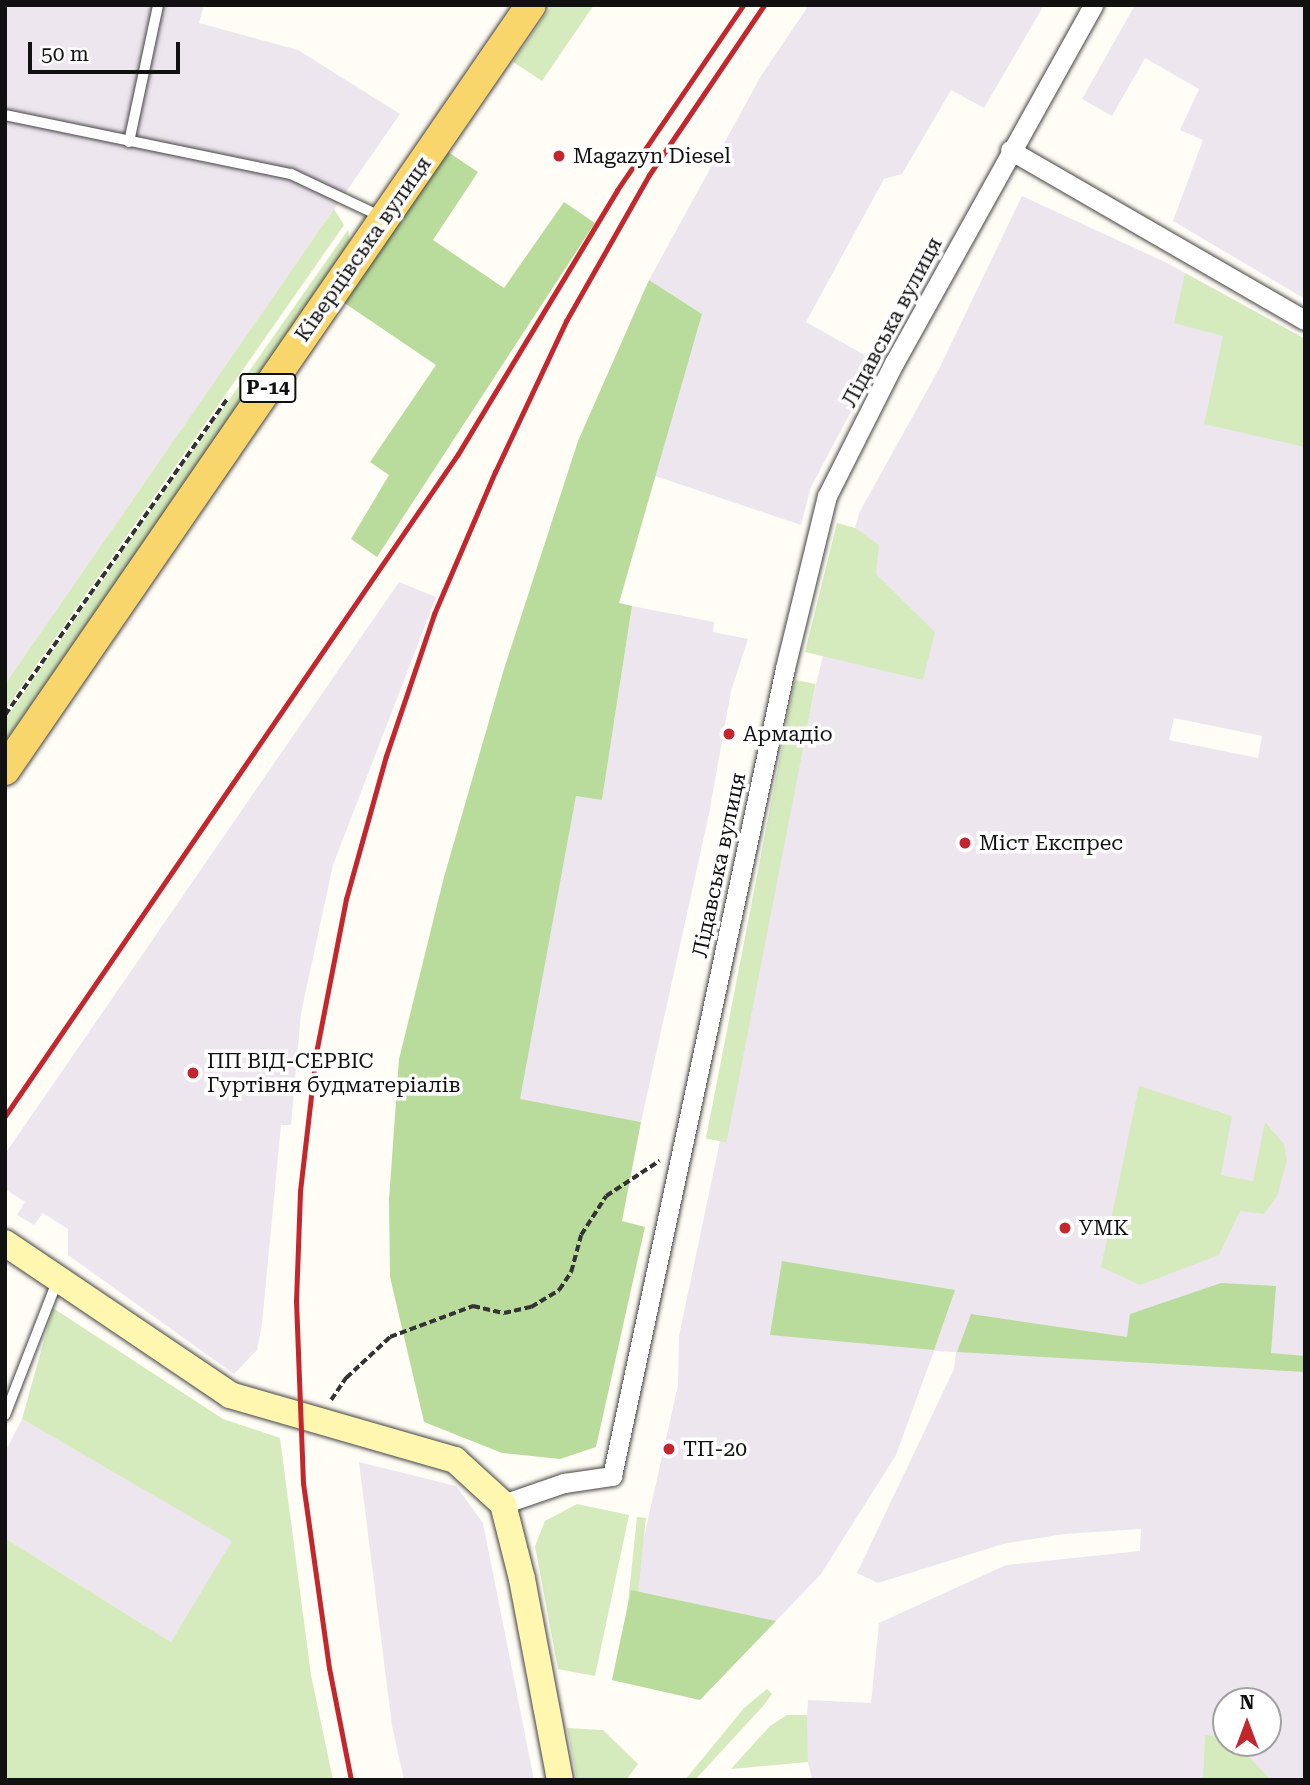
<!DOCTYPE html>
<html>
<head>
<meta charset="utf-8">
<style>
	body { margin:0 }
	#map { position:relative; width:1310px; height:1785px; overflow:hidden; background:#fffdf5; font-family:"Roboto Serif",serif }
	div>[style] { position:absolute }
	.industrial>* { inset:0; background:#eee6ef }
	.green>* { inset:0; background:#d5ebbd; transform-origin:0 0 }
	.forest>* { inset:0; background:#b9dc9c }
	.path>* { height:3.5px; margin-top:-1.75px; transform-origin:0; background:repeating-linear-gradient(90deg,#333 0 7px,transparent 0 10.5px) }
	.roads { filter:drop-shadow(0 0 2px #444) drop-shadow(0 0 2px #444) }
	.lane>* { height:10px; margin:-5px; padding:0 5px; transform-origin:5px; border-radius:5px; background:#fff }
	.street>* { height:19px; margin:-9.5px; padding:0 9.5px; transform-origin:9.5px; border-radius:9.5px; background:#fff }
	.secondary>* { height:26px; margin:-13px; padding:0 13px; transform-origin:13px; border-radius:13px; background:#fff6b0 }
	.primary>* { height:30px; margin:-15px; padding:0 15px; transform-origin:15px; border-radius:15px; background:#f9d66b }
	.rail>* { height:5px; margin:-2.5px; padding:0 2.5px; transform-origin:2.5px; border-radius:2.5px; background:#c4262e }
	.dots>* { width:19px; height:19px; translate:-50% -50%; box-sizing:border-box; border:4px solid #fff; border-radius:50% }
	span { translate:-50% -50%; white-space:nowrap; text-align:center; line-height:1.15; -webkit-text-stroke:7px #fff; paint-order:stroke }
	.shield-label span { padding:2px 5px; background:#fff; border:2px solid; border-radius:5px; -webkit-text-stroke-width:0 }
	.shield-label { font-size:19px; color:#111; font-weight:700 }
	.poi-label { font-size:21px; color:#111 }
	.left { translate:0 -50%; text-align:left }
	.street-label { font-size:21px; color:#111 }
	.frame { position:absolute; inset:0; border:7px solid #111; pointer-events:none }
	.north { position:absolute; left:1212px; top:1687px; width:70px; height:70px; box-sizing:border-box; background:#fff; border:2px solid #a0a0a0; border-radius:50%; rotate:0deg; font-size:19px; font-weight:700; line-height:28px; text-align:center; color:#111 }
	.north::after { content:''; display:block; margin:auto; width:24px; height:32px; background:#c4262e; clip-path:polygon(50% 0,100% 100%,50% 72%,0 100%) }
	.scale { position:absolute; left:28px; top:42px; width:152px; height:32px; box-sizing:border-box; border:4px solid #111; border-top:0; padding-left:9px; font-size:21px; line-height:24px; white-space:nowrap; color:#111; -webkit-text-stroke:5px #fff; paint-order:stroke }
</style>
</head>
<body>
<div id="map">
	<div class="industrial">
		<i style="clip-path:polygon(5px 5px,204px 5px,199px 23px,298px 50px,400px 114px,5px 684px)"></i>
		<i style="clip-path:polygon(809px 5px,1044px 5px,984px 108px,951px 90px,902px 174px,884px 179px,806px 322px,877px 362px,811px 487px,801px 525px,655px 476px,702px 314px,649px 280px,761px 76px)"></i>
		<i style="clip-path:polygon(1135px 5px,1305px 5px,1305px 299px,1173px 221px,1203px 140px,1180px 130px,1199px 89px,1145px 58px,1112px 116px,1082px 99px)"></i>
		<i style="clip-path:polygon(evenodd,1022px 196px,1167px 263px,1305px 339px,1305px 1780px,807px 1780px,812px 1778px,805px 1752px,808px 1700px,871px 1703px,879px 1623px,1006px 1565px,1140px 1551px,1141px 1529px,1064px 1534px,1003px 1544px,878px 1583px,857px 1573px,954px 1369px,956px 1352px,934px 1351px,896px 1455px,821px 1574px,700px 1700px,612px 1680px,678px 1385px,679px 1336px,816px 684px,859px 513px,939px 369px,1022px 196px,1174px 718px,1262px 736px,1258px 758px,1169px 740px,1174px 718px,1022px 196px,1226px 1701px,1268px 1701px,1268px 1743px,1226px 1743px,1226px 1701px)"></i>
		<i style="clip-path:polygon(399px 582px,436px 597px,333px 865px,301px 1013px,291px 1125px,281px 1125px,262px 1324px,257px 1350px,234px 1374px,68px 1255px,68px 1229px,43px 1213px,34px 1225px,17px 1215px,25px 1202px,5px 1189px,5px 1154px)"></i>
		<i style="clip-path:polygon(632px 606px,714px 622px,713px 632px,748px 639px,731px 691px,709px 814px,641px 1122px,519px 1100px,576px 795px,602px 800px)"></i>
		<i style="clip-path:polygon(22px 1419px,233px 1541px,171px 1642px,5px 1538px,5px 1452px)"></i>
		<i style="clip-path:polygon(359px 1462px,456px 1486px,483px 1523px,534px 1780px,404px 1780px,392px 1726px)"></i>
	</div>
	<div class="green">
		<i style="clip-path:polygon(552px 5px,594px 5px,542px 81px,513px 62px)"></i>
		<i style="clip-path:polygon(334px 209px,344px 225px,5px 710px,5px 684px)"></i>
		<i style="clip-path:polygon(348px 230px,350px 245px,5px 742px,5px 720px)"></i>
		<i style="clip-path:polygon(1185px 273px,1305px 339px,1305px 447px,1204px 424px,1223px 336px,1174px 323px)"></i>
		<i style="clip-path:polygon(837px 523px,855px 528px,879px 545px,876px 574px,935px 632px,923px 680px,805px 652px)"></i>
		<i style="left:795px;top:680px;width:21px;height:467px;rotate:11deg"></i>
		<i style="clip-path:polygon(1139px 1086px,1232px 1116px,1221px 1175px,1253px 1181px,1265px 1122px,1284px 1144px,1287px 1161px,1277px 1196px,1264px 1214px,1240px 1211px,1219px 1255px,1140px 1285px,1101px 1267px)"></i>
		<i style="clip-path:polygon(53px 1308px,223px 1419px,280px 1438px,311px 1675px,333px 1780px,5px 1780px,5px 1538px,171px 1642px,232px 1541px,22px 1419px)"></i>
		<i style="clip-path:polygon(577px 1504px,629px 1515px,595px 1676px,558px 1669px,535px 1546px,545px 1521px)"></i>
		<i style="left:637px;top:1517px;width:9px;height:165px;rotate:6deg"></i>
		<i style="clip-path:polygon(767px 1689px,772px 1694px,764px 1705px,695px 1780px,685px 1780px,744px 1708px)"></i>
		<i style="clip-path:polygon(787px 1715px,807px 1715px,808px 1762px,731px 1769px,770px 1726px)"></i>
		<i style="clip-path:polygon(567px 1728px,603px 1730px,638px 1764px,626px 1780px,577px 1780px)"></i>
		<i style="clip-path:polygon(1205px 1735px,1226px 1737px,1226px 1743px,1236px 1743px,1271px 1780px,1203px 1780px)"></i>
	</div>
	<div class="forest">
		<i style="clip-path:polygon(448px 152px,478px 172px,433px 240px,504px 288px,564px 202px,595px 223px,377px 557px,351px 539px,389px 475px,370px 462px,436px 365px,343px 302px)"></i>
		<i style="clip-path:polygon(649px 280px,702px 314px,619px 603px,632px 606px,602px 800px,576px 796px,520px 1099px,641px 1122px,622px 1221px,645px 1227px,596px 1447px,560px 1459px,502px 1453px,424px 1422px,390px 1277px,389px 1200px,399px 1059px,444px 877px,504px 669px,578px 441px)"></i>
		<i style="clip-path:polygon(782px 1261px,955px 1290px,934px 1350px,770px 1335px)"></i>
		<i style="clip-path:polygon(1221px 1283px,1276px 1286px,1271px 1353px,1305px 1356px,1305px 1372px,957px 1352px,971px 1314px,1127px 1337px,1130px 1314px)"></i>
		<i style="clip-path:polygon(631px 1590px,776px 1621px,700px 1700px,612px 1680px)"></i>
	</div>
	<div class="path">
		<i style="left:5px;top:715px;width:388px;rotate:-54.9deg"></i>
		<i style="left:331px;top:1400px;width:27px;rotate:-56deg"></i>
		<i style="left:346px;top:1378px;width:60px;rotate:-43deg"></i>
		<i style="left:390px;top:1337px;width:89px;rotate:-20.5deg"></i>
		<i style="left:473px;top:1306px;width:32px;rotate:13deg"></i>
		<i style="left:504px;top:1313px;width:28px;rotate:-13deg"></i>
		<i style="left:531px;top:1307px;width:33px;rotate:-31deg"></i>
		<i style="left:559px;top:1290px;width:22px;rotate:-56deg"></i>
		<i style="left:571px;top:1272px;width:38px;rotate:-75deg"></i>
		<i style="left:581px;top:1235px;width:46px;rotate:-57.3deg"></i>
		<i style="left:606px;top:1196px;width:64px;rotate:-33.4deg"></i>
	</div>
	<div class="roads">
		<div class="lane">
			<i style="left:5px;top:115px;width:292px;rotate:11.7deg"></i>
			<i style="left:291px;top:174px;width:101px;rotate:25.3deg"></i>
			<i style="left:129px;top:142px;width:140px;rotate:-78deg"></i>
			<i style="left:5px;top:1415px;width:146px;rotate:-68.7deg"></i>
		</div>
		<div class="street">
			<i style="left:1010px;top:150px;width:340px;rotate:30deg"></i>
			<i style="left:503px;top:1504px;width:65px;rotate:-19deg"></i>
			<i style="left:564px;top:1483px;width:49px;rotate:-8.3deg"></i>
			<i style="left:612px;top:1476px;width:826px;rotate:-77.91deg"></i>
			<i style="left:785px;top:668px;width:177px;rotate:-76.3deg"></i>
			<i style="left:827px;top:496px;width:149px;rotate:-63.3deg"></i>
			<i style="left:894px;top:363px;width:410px;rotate:-60.9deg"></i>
		</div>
		<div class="secondary">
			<i style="left:5px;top:1243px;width:272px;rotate:34deg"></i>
			<i style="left:230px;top:1395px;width:234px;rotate:16.1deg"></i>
			<i style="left:455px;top:1460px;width:65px;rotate:42.5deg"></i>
			<i style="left:503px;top:1504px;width:77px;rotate:75.8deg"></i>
			<i style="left:522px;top:1579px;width:205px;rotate:79.3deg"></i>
		</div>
		<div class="primary">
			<i style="left:5px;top:770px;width:928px;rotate:-55.49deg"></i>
		</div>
	</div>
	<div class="rail">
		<i style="left:5px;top:1116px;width:802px;rotate:-55.62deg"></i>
		<i style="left:458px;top:454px;width:308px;rotate:-58.9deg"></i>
		<i style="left:617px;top:190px;width:224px;rotate:-55.7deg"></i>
		<i style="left:351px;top:1780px;width:114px;rotate:-101.1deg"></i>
		<i style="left:329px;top:1668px;width:187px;rotate:-98deg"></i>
		<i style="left:303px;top:1483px;width:182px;rotate:-92.2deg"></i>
		<i style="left:296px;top:1301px;width:110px;rotate:-87.9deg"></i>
		<i style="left:300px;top:1191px;width:139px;rotate:-83.4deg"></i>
		<i style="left:316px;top:1053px;width:157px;rotate:-79deg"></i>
		<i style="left:346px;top:899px;width:148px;rotate:-74.4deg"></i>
		<i style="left:386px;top:756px;width:150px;rotate:-71.3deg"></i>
		<i style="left:434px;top:614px;width:155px;rotate:-66.8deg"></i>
		<i style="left:495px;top:472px;width:167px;rotate:-64.8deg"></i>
		<i style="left:566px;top:321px;width:168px;rotate:-60.4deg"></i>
		<i style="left:649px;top:175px;width:205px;rotate:-55.9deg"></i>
	</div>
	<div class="dots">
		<i style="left:559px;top:156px;background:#c4262e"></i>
		<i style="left:729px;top:734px;background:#c4262e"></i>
		<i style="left:965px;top:843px;background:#c4262e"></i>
		<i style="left:193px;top:1073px;background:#c4262e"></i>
		<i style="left:1065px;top:1228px;background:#c4262e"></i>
		<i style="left:669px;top:1449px;background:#c4262e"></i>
	</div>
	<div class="shield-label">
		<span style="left:268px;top:388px">Р-14</span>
	</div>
	<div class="poi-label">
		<span class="left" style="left:573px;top:156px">Magazyn Diesel</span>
		<span class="left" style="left:743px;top:734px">Армадіо</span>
		<span class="left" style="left:979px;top:843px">Міст Експрес</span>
		<span class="left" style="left:207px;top:1073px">ПП ВІД-СЕРВІС<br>Гуртівня будматеріалів</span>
		<span class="left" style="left:1079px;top:1228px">УМК</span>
		<span class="left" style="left:683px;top:1449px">ТП-20</span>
	</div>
	<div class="street-label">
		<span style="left:363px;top:249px;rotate:-55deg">Ківерцівська вулиця</span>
		<span style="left:892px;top:322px;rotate:-62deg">Лідавська вулиця</span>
		<span style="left:719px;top:865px;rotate:-78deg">Лідавська вулиця</span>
	</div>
	<div class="frame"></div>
	<div class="north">N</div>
	<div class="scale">50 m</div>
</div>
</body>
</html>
